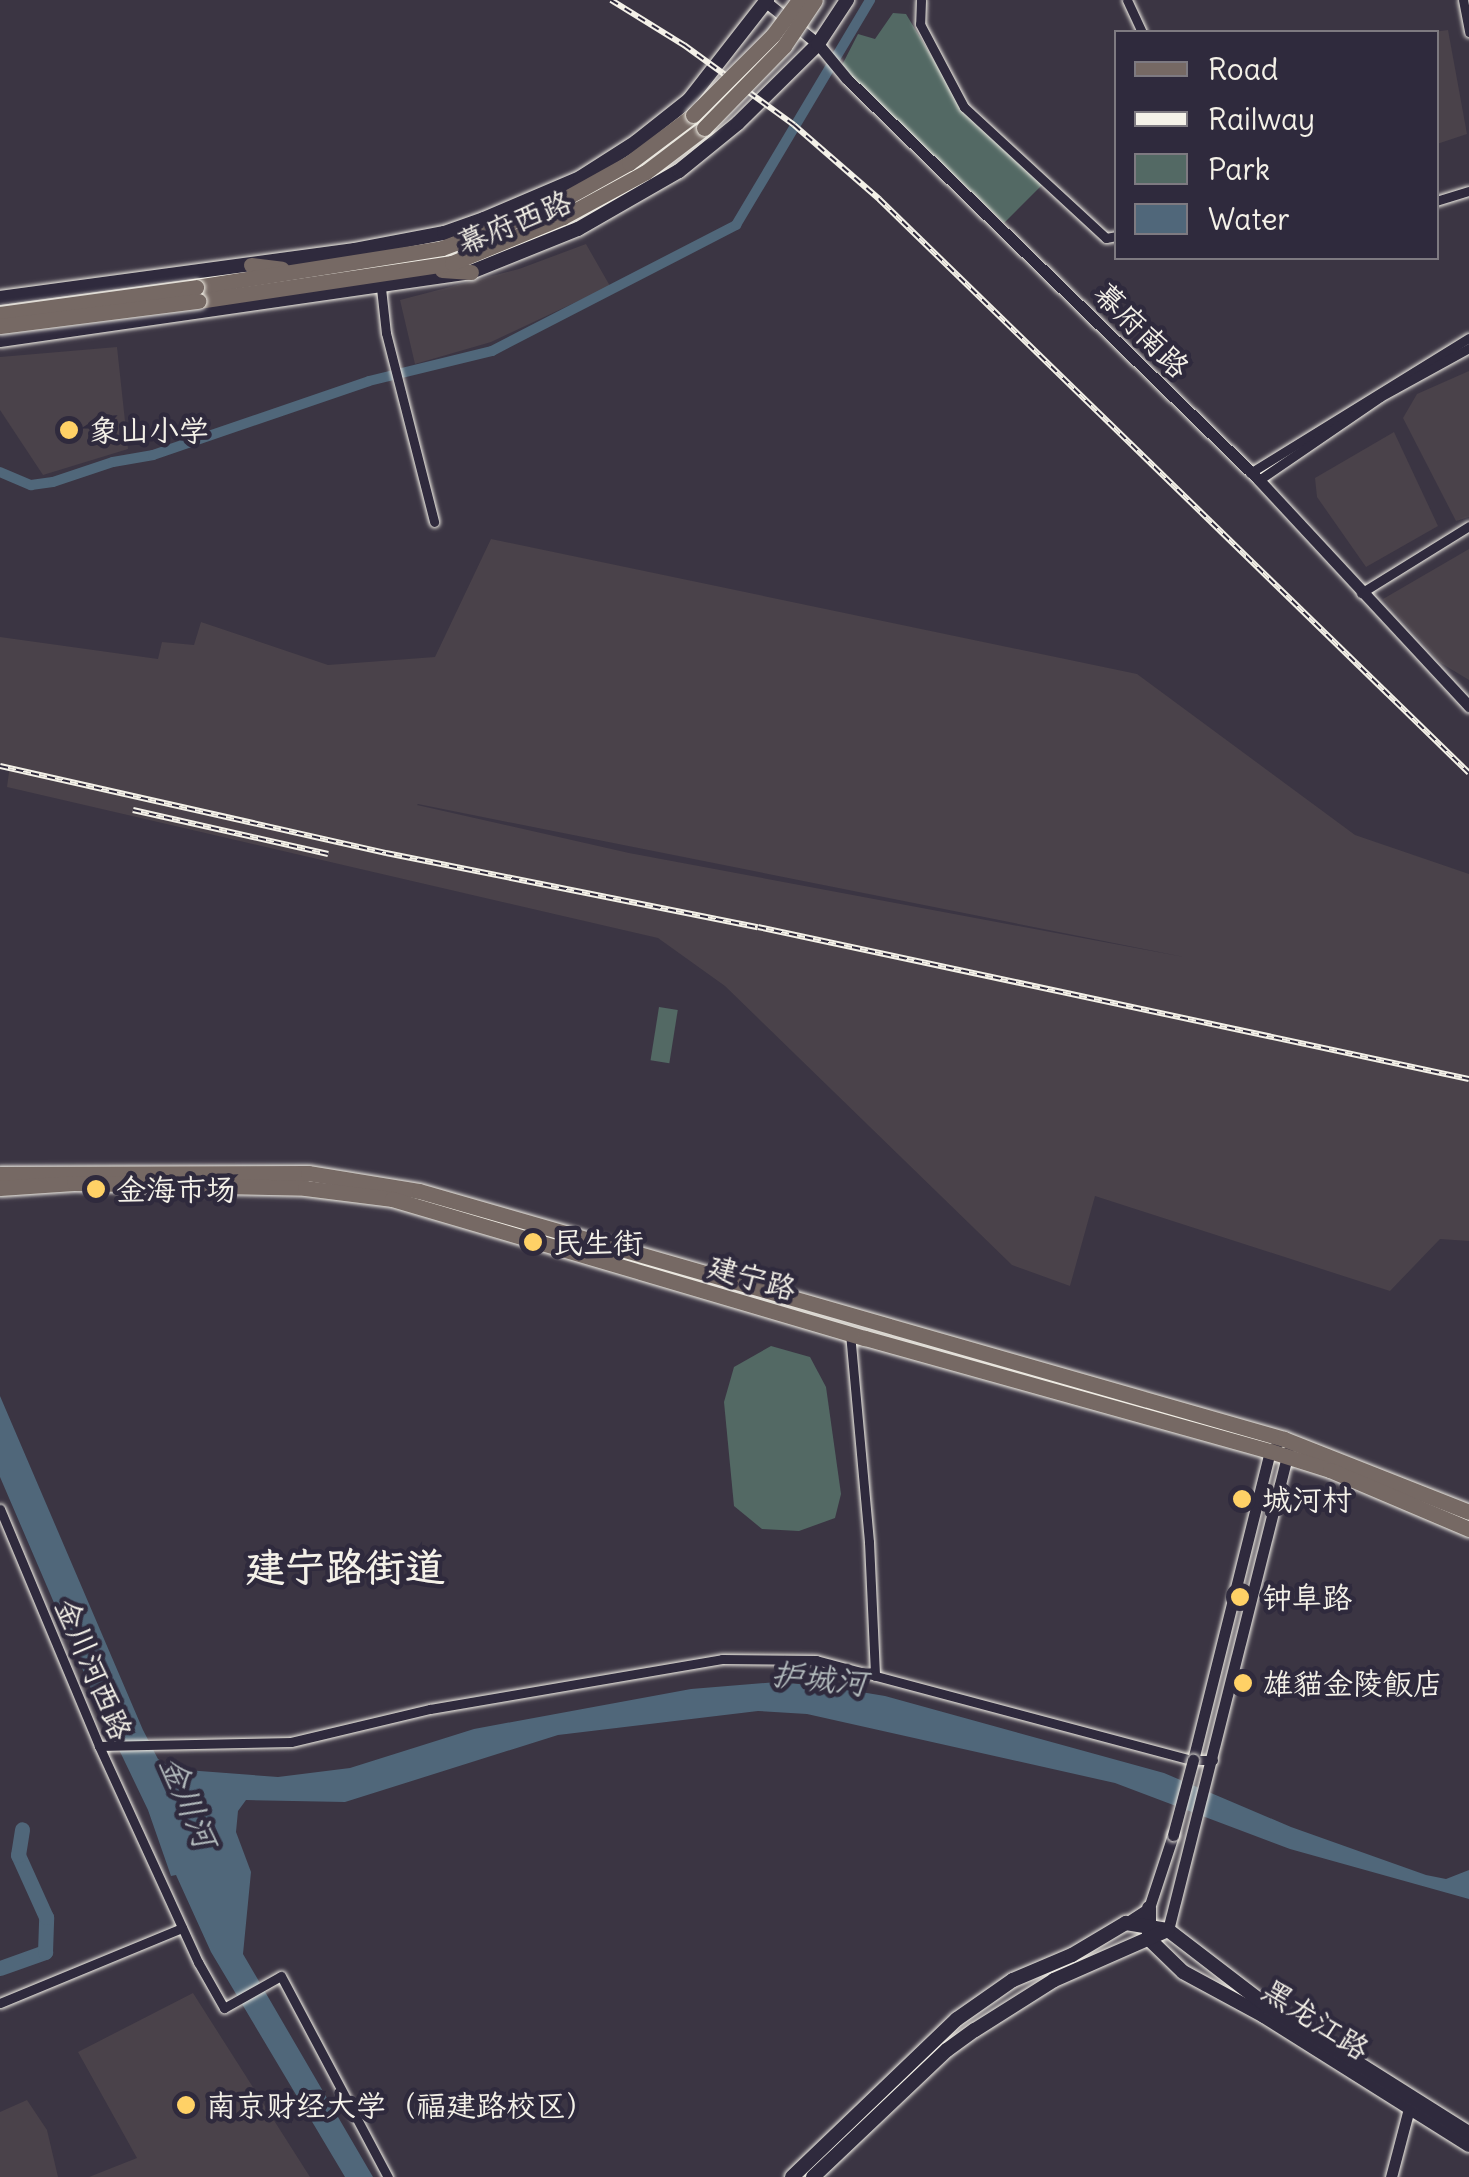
<!DOCTYPE html>
<html>
<head>
<meta charset="utf-8">
<style>
	body { margin:0 }
	#map { position:relative; width:1469px; height:2177px; overflow:hidden; background:#3b3543; font-family:Delius,"LXGW WenKai TC",sans-serif }
	div>[style] { position:absolute }
	.built>* { inset:0; background:#4a424a }
	.green>* { inset:0; background:#536964; transform-origin:0 0 }
	.water>* { inset:0; background:#50677a }
	.canal>* { height:10px; margin:-5px; padding:0 5px; transform-origin:5px; border-radius:5px; background:#50677a }
	.river>* { height:15px; margin:-7.5px; padding:0 7.5px; transform-origin:7.5px; border-radius:7.5px; background:#50677a }
	.roads { filter:drop-shadow(0 0 2px #f4f1e8) drop-shadow(0 0 2px #f4f1e8) }
	.minor>* { height:9px; margin:-4.5px; padding:0 4.5px; transform-origin:4.5px; border-radius:4.5px; background:#2f2a3d }
	.tertiary>* { height:11px; margin:-5.5px; padding:0 5.5px; transform-origin:5.5px; border-radius:5.5px; background:#2f2a3d }
	.secondary>* { height:14px; margin:-7px; padding:0 7px; transform-origin:7px; border-radius:7px; background:#2f2a3d }
	.primary>* { height:15px; margin:-7.5px; padding:0 7.5px; transform-origin:7.5px; border-radius:7.5px; background:#766964 }
	.trunk>* { height:15px; margin:-7.5px; padding:0 7.5px; transform-origin:7.5px; border-radius:7.5px; background:#766964 }
	.rail>* { height:6px; margin-top:-3px; transform-origin:0; background:repeating-linear-gradient(90deg,#2f2a3d 0 8px,#f4f1e8 0 16px); box-sizing:border-box; border-block:2px solid #f4f1e8 }
	.bridges { filter:drop-shadow(0 0 2px #f4f1e8) drop-shadow(0 0 2px #f4f1e8) }
	.tertiary-bridge>* { height:11px; margin:-5.5px; padding:0 5.5px; transform-origin:5.5px; border-radius:5.5px; background:#2f2a3d }
	.trunk-bridge>* { height:15px; margin:-7.5px; padding:0 7.5px; transform-origin:7.5px; border-radius:7.5px; background:#766964 }
	.dots>* { width:28px; height:28px; translate:-50% -50%; box-sizing:border-box; border:5px solid #2f2a3d; border-radius:50% }
	span { translate:-50% -50%; white-space:nowrap; text-align:center; line-height:1.15; -webkit-text-stroke:9px #2f2a3d; paint-order:stroke }
	.street-label { font-size:30px; color:#f4f1e8 }
	.poi-label { font-size:30px; color:#f4f1e8 }
	.left { translate:0 -50%; text-align:left }
	.water-label { font-size:32px; color:#b2babc; font-style:italic }
	.district-label { font-size:40px; color:#f4f1e8; font-weight:700 }
	.legend { position:absolute; left:1114px; top:30px; width:325px; height:230px; box-sizing:border-box; background:#2f2a3d; border:2px solid #7e7a81; margin:0; padding:12px 18px; list-style:none; font-size:30px; color:#f4f1e8 }
	.legend li { display:flex; align-items:center; gap:20px; height:50px }
	.legend b { width:50px; border:2px solid #7e7a81 }
</style>
</head>
<body>
<div id="map">
	<div class="built">
		<i style="clip-path:polygon(1448px 30px,1467px 134px,1437px 144px,1433px 32px)"></i>
		<i style="clip-path:polygon(586px 244px,610px 286px,491px 342px,415px 364px,400px 300px,519px 269px)"></i>
		<i style="clip-path:polygon(117px 347px,128px 449px,43px 475px,0 410px,0 357px)"></i>
		<i style="clip-path:polygon(1469px 371px,1469px 517px,1456px 521px,1403px 418px,1417px 394px)"></i>
		<i style="clip-path:polygon(1394px 432px,1438px 526px,1366px 567px,1317px 497px,1315px 478px)"></i>
		<i style="clip-path:polygon(evenodd,491px 539px,1137px 674px,1355px 835px,1469px 874px,1469px 1241px,1440px 1239px,1390px 1291px,1095px 1196px,1070px 1286px,1012px 1265px,725px 986px,658px 938px,7px 787px,10px 765px,0 763px,0 637px,158px 659px,162px 642px,194px 645px,201px 622px,328px 665px,435px 657px,491px 539px,417px 805px,418px 804px,1184px 957px,629px 853px,417px 805px)"></i>
		<i style="clip-path:polygon(1469px 549px,1469px 680px,1441px 663px,1383px 599px)"></i>
		<i style="clip-path:polygon(193px 1993px,310px 2177px,89px 2177px,137px 2158px,78px 2052px)"></i>
		<i style="clip-path:polygon(27px 2100px,47px 2130px,58px 2177px,0 2177px,0 2112px)"></i>
	</div>
	<div class="green">
		<i style="clip-path:polygon(893px 13px,906px 14px,966px 114px,1042px 185px,1004px 223px,841px 67px,858px 34px,875px 39px)"></i>
		<i style="left:659px;top:1007px;width:19px;height:54px;rotate:9deg"></i>
		<i style="clip-path:polygon(771px 1346px,810px 1357px,826px 1387px,841px 1494px,835px 1518px,799px 1531px,762px 1529px,734px 1506px,724px 1402px,734px 1367px)"></i>
	</div>
	<div class="water">
		<i style="clip-path:polygon(0 1396px,143px 1730px,158px 1759px,173px 1769px,278px 1777px,350px 1768px,474px 1729px,691px 1689px,777px 1682px,831px 1687px,885px 1696px,1164px 1773px,1291px 1827px,1426px 1875px,1446px 1879px,1469px 1870px,1469px 1899px,1290px 1849px,1115px 1783px,807px 1714px,758px 1711px,558px 1735px,345px 1802px,246px 1800px,238px 1811px,236px 1832px,251px 1872px,243px 1954px,373px 2177px,345px 2177px,211px 1952px,176px 1875px,171px 1876px,148px 1810px,100px 1710px,0 1477px)"></i>
	</div>
	<div class="canal">
		<i style="left:0;top:472px;width:34px;rotate:23deg"></i>
		<i style="left:31px;top:485px;width:22px;rotate:-8deg"></i>
		<i style="left:53px;top:482px;width:63px;rotate:-18.4deg"></i>
		<i style="left:113px;top:462px;width:41px;rotate:-9.9deg"></i>
		<i style="left:153px;top:455px;width:228px;rotate:-18.9deg"></i>
		<i style="left:369px;top:381px;width:127px;rotate:-13.7deg"></i>
		<i style="left:492px;top:351px;width:275px;rotate:-27.3deg"></i>
		<i style="left:736px;top:225px;width:262px;rotate:-59.2deg"></i>
	</div>
	<div class="river">
		<i style="left:0;top:1968px;width:48px;rotate:-19.6deg"></i>
		<i style="left:45px;top:1952px;width:35px;rotate:-88deg"></i>
		<i style="left:46px;top:1917px;width:68px;rotate:-114.3deg"></i>
		<i style="left:18px;top:1855px;width:26px;rotate:-81deg"></i>
	</div>
	<div class="roads">
		<div class="minor">
			<i style="left:921px;top:0;width:24px;rotate:92deg"></i>
			<i style="left:920px;top:24px;width:94px;rotate:62.1deg"></i>
			<i style="left:964px;top:107px;width:193px;rotate:42.7deg"></i>
			<i style="left:1106px;top:238px;width:10px;rotate:-11deg"></i>
			<i style="left:1127px;top:0;width:35px;rotate:65deg"></i>
			<i style="left:1463px;top:0;width:33px;rotate:79deg"></i>
			<i style="left:1436px;top:201px;width:34px;rotate:-17deg"></i>
			<i style="left:381px;top:288px;width:45px;rotate:83.7deg"></i>
			<i style="left:386px;top:333px;width:195px;rotate:75.7deg"></i>
			<i style="left:1250px;top:473px;width:257px;rotate:-31.7deg"></i>
			<i style="left:1259px;top:480px;width:147px;rotate:-34.4deg"></i>
			<i style="left:1380px;top:397px;width:102px;rotate:-28.8deg"></i>
			<i style="left:1361px;top:593px;width:127px;rotate:-31.8deg"></i>
			<i style="left:850px;top:1333px;width:210px;rotate:84.8deg"></i>
			<i style="left:869px;top:1542px;width:134px;rotate:87.4deg"></i>
			<i style="left:0;top:1509px;width:257px;rotate:67.3deg"></i>
			<i style="left:99px;top:1746px;width:238px;rotate:65.4deg"></i>
			<i style="left:198px;top:1962px;width:53px;rotate:60.5deg"></i>
			<i style="left:224px;top:2008px;width:65px;rotate:-29.3deg"></i>
			<i style="left:281px;top:1976px;width:228px;rotate:62deg"></i>
			<i style="left:99px;top:1746px;width:192px;rotate:-1.2deg"></i>
			<i style="left:291px;top:1742px;width:143px;rotate:-13.4deg"></i>
			<i style="left:430px;top:1709px;width:296px;rotate:-9.7deg"></i>
			<i style="left:722px;top:1659px;width:94px;rotate:0.6deg"></i>
			<i style="left:816px;top:1660px;width:390px;rotate:14.9deg"></i>
			<i style="left:1193px;top:1760px;width:20px"></i>
			<i style="left:0;top:2003px;width:197px;rotate:-22.4deg"></i>
		</div>
		<div class="tertiary">
			<i style="left:766px;top:2px;width:67px;rotate:38.9deg"></i>
			<i style="left:818px;top:44px;width:45px;rotate:50.4deg"></i>
			<i style="left:847px;top:79px;width:575px;rotate:44.22deg"></i>
			<i style="left:1259px;top:480px;width:309px;rotate:47.1deg"></i>
			<i style="left:1193px;top:1760px;width:318px;rotate:-76deg"></i>
			<i style="left:1270px;top:1451px;width:8px;rotate:-40deg"></i>
			<i style="left:1126px;top:1923px;width:27px;rotate:-33deg"></i>
			<i style="left:1149px;top:1908px;width:77px;rotate:-71.8deg"></i>
			<i style="left:1168px;top:1930px;width:494px;rotate:-75.9deg"></i>
			<i style="left:1391px;top:2177px;width:79px;rotate:-75.3deg"></i>
		</div>
		<div class="secondary">
			<i style="left:0;top:298px;width:358px;rotate:-7.7deg"></i>
			<i style="left:355px;top:250px;width:91px;rotate:-10.8deg"></i>
			<i style="left:444px;top:233px;width:42px;rotate:-19.3deg"></i>
			<i style="left:484px;top:219px;width:104px;rotate:-23.1deg"></i>
			<i style="left:580px;top:178px;width:67px;rotate:-32.7deg"></i>
			<i style="left:636px;top:142px;width:68px;rotate:-38.4deg"></i>
			<i style="left:689px;top:100px;width:127px;rotate:-52deg"></i>
			<i style="left:0;top:340px;width:476px;rotate:-8.2deg"></i>
			<i style="left:471px;top:272px;width:115px;rotate:-21.9deg"></i>
			<i style="left:578px;top:229px;width:116px;rotate:-29.9deg"></i>
			<i style="left:679px;top:171px;width:76px;rotate:-39.1deg"></i>
			<i style="left:738px;top:123px;width:112px;rotate:-44.6deg"></i>
			<i style="left:818px;top:44px;width:53px;rotate:-56.6deg"></i>
			<i style="left:1149px;top:1908px;width:31px;rotate:90deg"></i>
			<i style="left:1149px;top:1939px;width:47px;rotate:44.1deg"></i>
			<i style="left:1183px;top:1972px;width:92px;rotate:28.5deg"></i>
			<i style="left:1264px;top:2016px;width:242px;rotate:32.2deg"></i>
			<i style="left:792px;top:2177px;width:228px;rotate:-43.8deg"></i>
			<i style="left:957px;top:2019px;width:68px;rotate:-34.9deg"></i>
			<i style="left:1013px;top:1980px;width:64px;rotate:-23deg"></i>
			<i style="left:1072px;top:1955px;width:63px;rotate:-30.7deg"></i>
			<i style="left:1126px;top:1923px;width:43px;rotate:9.5deg"></i>
			<i style="left:1168px;top:1930px;width:125px;rotate:37.5deg"></i>
			<i style="left:1267px;top:2006px;width:239px;rotate:32.2deg"></i>
			<i style="left:813px;top:2177px;width:185px;rotate:-43.5deg"></i>
			<i style="left:947px;top:2050px;width:34px;rotate:-36deg"></i>
			<i style="left:975px;top:2030px;width:93px;rotate:-32.3deg"></i>
			<i style="left:1054px;top:1980px;width:124px;rotate:-23.7deg"></i>
		</div>
		<div class="primary">
			<i style="left:0;top:1174px;width:308px;rotate:-0.2deg"></i>
			<i style="left:308px;top:1173px;width:112px;rotate:9.2deg"></i>
			<i style="left:419px;top:1191px;width:900px;rotate:16deg"></i>
			<i style="left:1284px;top:1439px;width:199px;rotate:21.5deg"></i>
			<i style="left:0;top:1188px;width:74px;rotate:-3.9deg"></i>
			<i style="left:74px;top:1183px;width:231px;rotate:1.2deg"></i>
			<i style="left:305px;top:1188px;width:88px;rotate:7.2deg"></i>
			<i style="left:392px;top:1199px;width:493px;rotate:16.4deg"></i>
			<i style="left:865px;top:1338px;width:420px;rotate:15.6deg"></i>
			<i style="left:1270px;top:1451px;width:63px;rotate:17.6deg"></i>
			<i style="left:1330px;top:1470px;width:151px;rotate:23deg"></i>
		</div>
		<div class="trunk">
			<i style="left:251px;top:265px;width:31px;rotate:7deg"></i>
			<i style="left:442px;top:270px;width:29px;rotate:4deg"></i>
			<i style="left:196px;top:287px;width:249px;rotate:-9deg"></i>
			<i style="left:442px;top:248px;width:113px;rotate:-20.7deg"></i>
			<i style="left:548px;top:208px;width:93px;rotate:-29.1deg"></i>
			<i style="left:629px;top:163px;width:80px;rotate:-36.9deg"></i>
			<i style="left:198px;top:301px;width:257px;rotate:-8.5deg"></i>
			<i style="left:452px;top:263px;width:120px;rotate:-22.5deg"></i>
			<i style="left:563px;top:217px;width:94px;rotate:-28.5deg"></i>
			<i style="left:646px;top:172px;width:73px;rotate:-37.2deg"></i>
		</div>
	</div>
	<div class="rail">
		<i style="left:611px;top:0;width:86px;rotate:31.7deg"></i>
		<i style="left:684px;top:45px;width:136px;rotate:36deg"></i>
		<i style="left:794px;top:125px;width:113px;rotate:41deg"></i>
		<i style="left:879px;top:199px;width:823px;rotate:44.21deg"></i>
		<i style="left:0;top:766px;width:396px;rotate:12.7deg"></i>
		<i style="left:386px;top:853px;width:379px;rotate:11.3deg"></i>
		<i style="left:758px;top:927px;width:727px;rotate:12.07deg"></i>
		<i style="left:133px;top:810px;width:200px;rotate:12.7deg"></i>
	</div>
	<div class="bridges">
		<div class="tertiary-bridge">
			<i style="left:1173px;top:1835px;width:78px;rotate:-75.1deg"></i>
		</div>
		<div class="trunk-bridge">
			<i style="left:693px;top:115px;width:113px;rotate:-45deg"></i>
			<i style="left:773px;top:35px;width:44px;rotate:-53.4deg"></i>
			<i style="left:704px;top:128px;width:115px;rotate:-45.7deg"></i>
			<i style="left:784px;top:46px;width:55px;rotate:-56deg"></i>
			<i style="left:0;top:314px;width:198px;rotate:-7.8deg"></i>
			<i style="left:0;top:326px;width:200px;rotate:-7.2deg"></i>
		</div>
	</div>
	<div class="dots">
		<i style="left:69px;top:430px;background:#ffd166"></i>
		<i style="left:96px;top:1189px;background:#ffd166"></i>
		<i style="left:533px;top:1242px;background:#ffd166"></i>
		<i style="left:1242px;top:1499px;background:#ffd166"></i>
		<i style="left:1240px;top:1597px;background:#ffd166"></i>
		<i style="left:1243px;top:1683px;background:#ffd166"></i>
		<i style="left:186px;top:2105px;background:#ffd166"></i>
	</div>
	<div class="street-label">
		<span style="left:514px;top:222px;rotate:-22deg">幕府西路</span>
		<span style="left:1142px;top:330px;rotate:45deg">幕府南路</span>
		<span style="left:752px;top:1277px;rotate:16deg">建宁路</span>
		<span style="left:94px;top:1669px;rotate:67deg">金川河西路</span>
		<span style="left:1316px;top:2019px;rotate:33deg">黑龙江路</span>
	</div>
	<div class="poi-label">
		<span class="left" style="left:89px;top:430px">象山小学</span>
		<span class="left" style="left:116px;top:1189px">金海市场</span>
		<span class="left" style="left:553px;top:1242px">民生街</span>
		<span class="left" style="left:1262px;top:1499px">城河村</span>
		<span class="left" style="left:1262px;top:1597px">钟阜路</span>
		<span class="left" style="left:1263px;top:1683px">雄貓金陵飯店</span>
		<span class="left" style="left:206px;top:2105px">南京财经大学（福建路校区）</span>
	</div>
	<div class="water-label">
		<span style="left:819px;top:1679px;rotate:6deg">护城河</span>
		<span style="left:188px;top:1802px;rotate:67deg">金川河</span>
	</div>
	<div class="district-label">
		<span style="left:345px;top:1567px">建宁路街道</span>
	</div>
	<ul class="legend">
	<li><b style="height:12px;background:#766964"></b>Road</li>
	<li><b style="height:12px;background:#f4f1e8"></b>Railway</li>
	<li><b style="height:28px;background:#536964"></b>Park</li>
	<li><b style="height:28px;background:#50677a"></b>Water</li>
	</ul>
</div>
</body>
</html>
